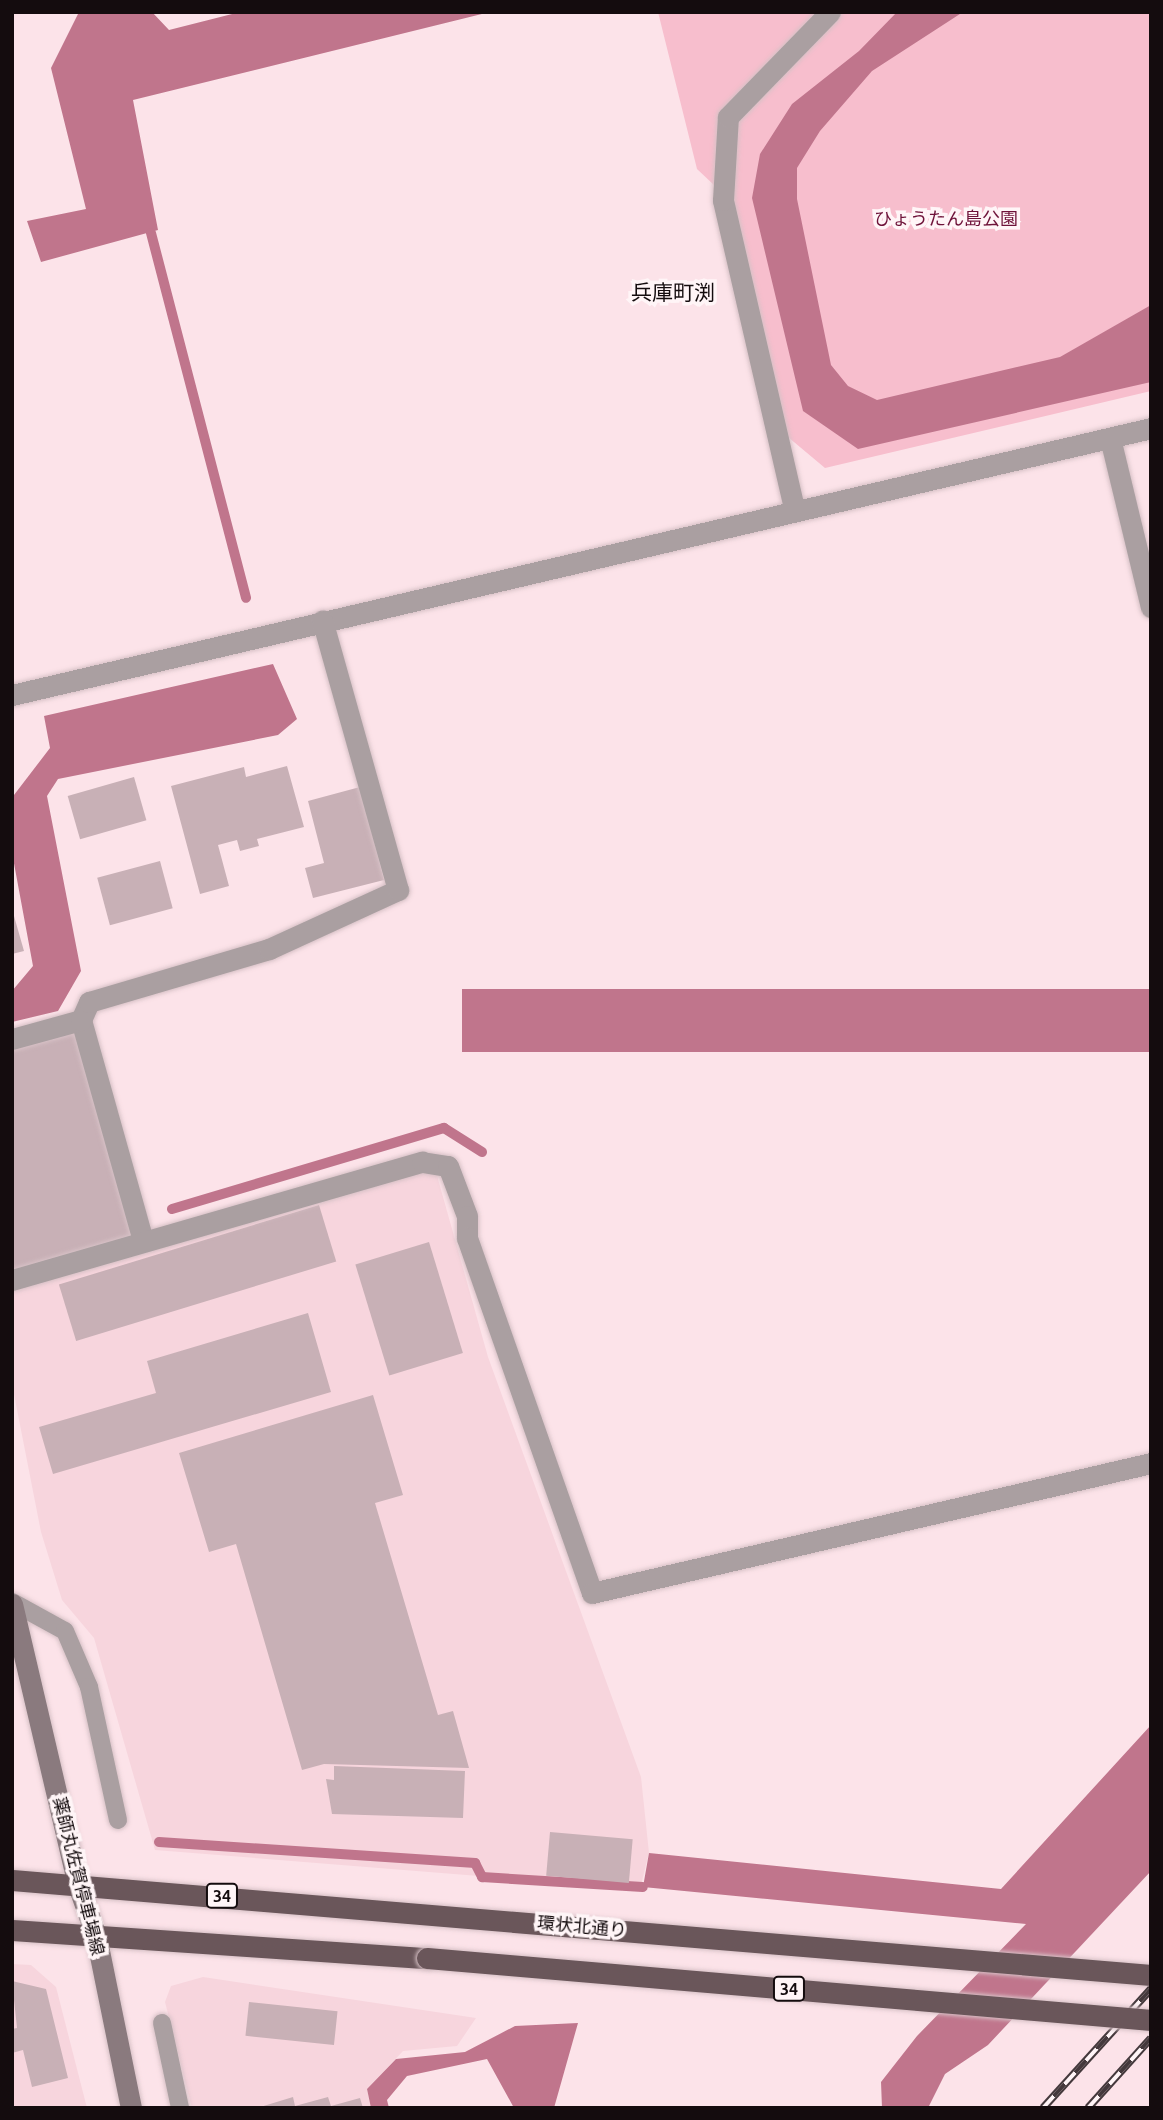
<!DOCTYPE html>
<html>
<head>
<meta charset="utf-8">
<style>
	body { margin:0 }
	#map { position:relative; width:1163px; height:2120px; overflow:hidden; background:#fce3e9; font-family:Ubuntu,"Noto Sans JP",sans-serif }
	div>[style] { position:absolute }
	.built>* { inset:0; background:#f7d5dd }
	.green>* { inset:0; background:#f7becd }
	.water>* { inset:0; background:#c0758c; transform-origin:0 0 }
	.stream>* { height:10px; margin:-5px; padding:0 5px; transform-origin:5px; border-radius:5px; background:#c0758c }
	.building>* { inset:0; background:#c8b0b6; transform-origin:0 0 }
	.roads { filter:drop-shadow(0 0 2px #d7c1c6) drop-shadow(0 0 2px #d7c1c6) }
	.service>* { height:18px; margin:-9px; padding:0 9px; transform-origin:9px; border-radius:9px; background:#aa9fa1 }
	.minor>* { height:21px; margin:-10.5px; padding:0 10.5px; transform-origin:10.5px; border-radius:10.5px; background:#aa9fa1 }
	.secondary>* { height:21px; margin:-10.5px; padding:0 10.5px; transform-origin:10.5px; border-radius:10.5px; background:#8a7a7e }
	.trunk>* { height:21px; margin:-10.5px; padding:0 10.5px; transform-origin:10.5px; border-radius:10.5px; background:#6a565a }
	.rail>* { height:8px; margin-top:-4px; transform-origin:0; background:repeating-linear-gradient(90deg,#fff5f7 0 16px,#44393c 0 32px); box-sizing:border-box; border-block:2px solid #44393c }
	.bridges { filter:drop-shadow(0 0 2px #d7c1c6) drop-shadow(0 0 2px #d7c1c6) }
	.trunk-bridge>* { height:21px; margin:-10.5px; padding:0 10.5px; transform-origin:10.5px; border-radius:10.5px; background:#6a565a }
	span { translate:-50% -50%; white-space:nowrap; text-align:center; line-height:1.15; -webkit-text-stroke:7px #fff5f7; paint-order:stroke }
	.shield-label span { padding:2px 5px; background:#fff5f7; border:2px solid; border-radius:5px; -webkit-text-stroke-width:0 }
	.shield-label { font-size:16px; color:#140c0e; font-weight:700 }
	.park-label { font-size:18px; color:#6e1239 }
	.street-label { font-size:18px; color:#140c0e }
	.quarter-label { font-size:21px; color:#140c0e }
	.frame { position:absolute; inset:0; border:14px solid #140c0e; pointer-events:none }
</style>
</head>
<body>
<div id="map">
	<div class="built">
		<i style="clip-path:polygon(419px 1170px,436px 1172px,488px 1357px,641px 1777px,649px 1853px,640px 1889px,155px 1850px,94px 1638px,62px 1600px,41px 1532px,12px 1384px,12px 1287px)"></i>
		<i style="clip-path:polygon(12px 1964px,31px 1965px,56px 1987px,87px 2108px,12px 2108px)"></i>
		<i style="clip-path:polygon(203px 1977px,476px 2018px,457px 2046px,403px 2051px,367px 2089px,371px 2108px,192px 2108px,165px 2002px,171px 1986px)"></i>
	</div>
	<div class="green">
		<i style="clip-path:polygon(658px 12px,1151px 12px,1151px 391px,825px 468px,788px 437px,731px 201px,697px 169px)"></i>
	</div>
	<div class="water">
		<i style="clip-path:polygon(79px 12px,152px 12px,169px 30px,240px 12px,490px 12px,133px 100px,158px 230px,41px 262px,27px 221px,86px 209px,51px 68px)"></i>
		<i style="clip-path:polygon(897px 12px,963px 12px,872px 71px,820px 131px,797px 168px,797px 199px,831px 365px,848px 386px,877px 400px,1060px 357px,1151px 305px,1151px 382px,858px 449px,803px 411px,752px 198px,760px 154px,792px 104px,859px 51px)"></i>
		<i style="clip-path:polygon(273px 664px,297px 719px,278px 735px,58px 779px,47px 796px,81px 971px,58px 1011px,12px 1022px,12px 991px,33px 966px,13px 858px,14px 795px,50px 748px,44px 716px)"></i>
		<i style="left:1151px;top:989px;width:63px;height:689px;rotate:90deg"></i>
		<i style="clip-path:polygon(1151px 1725px,1151px 1871px,988px 2045px,945px 2074px,928px 2108px,882px 2108px,881px 2082px,917px 2036px,1026px 1924px,643px 1887px,649px 1853px,1001px 1889px)"></i>
		<i style="clip-path:polygon(578px 2023px,554px 2108px,514px 2108px,487px 2059px,407px 2076px,387px 2100px,389px 2108px,371px 2108px,367px 2089px,396px 2059px,465px 2052px,515px 2026px)"></i>
	</div>
	<div class="stream">
		<i style="left:151px;top:233px;width:377px;rotate:75.4deg"></i>
		<i style="left:172px;top:1209px;width:284px;rotate:-16.6deg"></i>
		<i style="left:444px;top:1128px;width:45px;rotate:32.3deg"></i>
		<i style="left:159px;top:1842px;width:317px;rotate:3.8deg"></i>
		<i style="left:475px;top:1863px;width:16px;rotate:63deg"></i>
		<i style="left:482px;top:1877px;width:161px;rotate:3.6deg"></i>
	</div>
	<div class="building">
		<i style="clip-path:polygon(287px 766px,304px 827px,257px 839px,259px 846px,240px 851px,237px 840px,218px 845px,229px 886px,200px 894px,171px 786px,244px 767px,246px 777px)"></i>
		<i style="left:134px;top:777px;width:45px;height:69px;rotate:74deg"></i>
		<i style="clip-path:polygon(360px 787px,384px 880px,313px 898px,305px 868px,324px 863px,308px 801px)"></i>
		<i style="left:160px;top:861px;width:49px;height:65px;rotate:75deg"></i>
		<i style="clip-path:polygon(12px 909px,24px 951px,12px 954px)"></i>
		<i style="clip-path:polygon(81px 1020px,143px 1240px,12px 1286px,12px 1039px)"></i>
		<i style="left:319px;top:1205px;width:59px;height:272px;rotate:73deg"></i>
		<i style="left:429px;top:1242px;width:116px;height:77px;rotate:73deg"></i>
		<i style="clip-path:polygon(308px 1313px,331px 1392px,53px 1474px,39px 1427px,156px 1393px,147px 1361px)"></i>
		<i style="clip-path:polygon(373px 1395px,403px 1495px,375px 1503px,438px 1715px,453px 1711px,469px 1768px,324px 1764px,302px 1770px,236px 1544px,209px 1552px,179px 1453px)"></i>
		<i style="clip-path:polygon(334px 1766px,465px 1771px,463px 1818px,332px 1814px,326px 1779px,334px 1780px)"></i>
		<i style="left:550px;top:1832px;width:83px;height:44px;rotate:5deg"></i>
		<i style="clip-path:polygon(12px 1981px,46px 1989px,68px 2078px,32px 2087px,23px 2050px,12px 2053px,12px 2029px,17px 2028px)"></i>
		<i style="left:249px;top:2002px;width:89px;height:34px;rotate:6deg"></i>
		<i style="clip-path:polygon(293px 2097px,295px 2106px,328px 2097px,331px 2106px,360px 2098px,363px 2108px,257px 2108px)"></i>
	</div>
	<div class="roads">
		<div class="service">
			<i style="left:12px;top:1602px;width:60px;rotate:28.7deg"></i>
			<i style="left:65px;top:1631px;width:61px;rotate:66.8deg"></i>
			<i style="left:89px;top:1687px;width:136px;rotate:77.7deg"></i>
			<i style="left:162px;top:2023px;width:87px;rotate:78deg"></i>
		</div>
		<div class="minor">
			<i style="left:1110px;top:438px;width:174px;rotate:76.4deg"></i>
			<i style="left:794px;top:508px;width:316px;rotate:-103deg"></i>
			<i style="left:723px;top:200px;width:83px;rotate:-86.6deg"></i>
			<i style="left:728px;top:117px;width:146px;rotate:-45.8deg"></i>
			<i style="left:12px;top:695px;width:1170px;rotate:-13.19deg"></i>
			<i style="left:81px;top:1020px;width:229px;rotate:74.3deg"></i>
			<i style="left:12px;top:1039px;width:72px;rotate:-15.4deg"></i>
			<i style="left:81px;top:1020px;width:20px;rotate:-66deg"></i>
			<i style="left:89px;top:1002px;width:188px;rotate:-16.4deg"></i>
			<i style="left:269px;top:949px;width:142px;rotate:-24.6deg"></i>
			<i style="left:398px;top:890px;width:280px;rotate:-105.7deg"></i>
			<i style="left:12px;top:1280px;width:427px;rotate:-16.1deg"></i>
			<i style="left:422px;top:1162px;width:26px;rotate:9deg"></i>
			<i style="left:448px;top:1166px;width:53px;rotate:69.2deg"></i>
			<i style="left:467px;top:1216px;width:22px;rotate:90deg"></i>
			<i style="left:467px;top:1238px;width:376px;rotate:70.6deg"></i>
			<i style="left:592px;top:1593px;width:574px;rotate:-13.09deg"></i>
		</div>
		<div class="secondary">
			<i style="left:12px;top:1604px;width:289px;rotate:76.8deg"></i>
			<i style="left:78px;top:1885px;width:54px;rotate:70.6deg"></i>
			<i style="left:96px;top:1936px;width:176px;rotate:78.5deg"></i>
		</div>
		<div class="trunk">
			<i style="left:12px;top:1880px;width:1143px;rotate:4.77deg"></i>
			<i style="left:12px;top:1930px;width:416px;rotate:3.9deg"></i>
		</div>
	</div>
	<div class="rail">
		<i style="left:1043px;top:2108px;width:161px;rotate:-47.8deg"></i>
		<i style="left:1088px;top:2108px;width:94px;rotate:-48deg"></i>
	</div>
	<div class="bridges">
		<div class="trunk-bridge">
			<i style="left:427px;top:1958px;width:727px;rotate:4.89deg"></i>
		</div>
	</div>
	<div class="shield-label">
		<span style="left:222px;top:1896px">34</span>
		<span style="left:789px;top:1989px">34</span>
	</div>
	<div class="park-label">
		<span style="left:946px;top:218px">ひょうたん島公園</span>
	</div>
	<div class="street-label">
		<span style="left:79px;top:1876px;rotate:76deg">薬師丸佐賀停車場線</span>
		<span style="left:582px;top:1926px;rotate:5deg">環状北通り</span>
	</div>
	<div class="quarter-label">
		<span style="left:673px;top:292px">兵庫町渕</span>
	</div>
	<div class="frame"></div>
</div>
</body>
</html>
